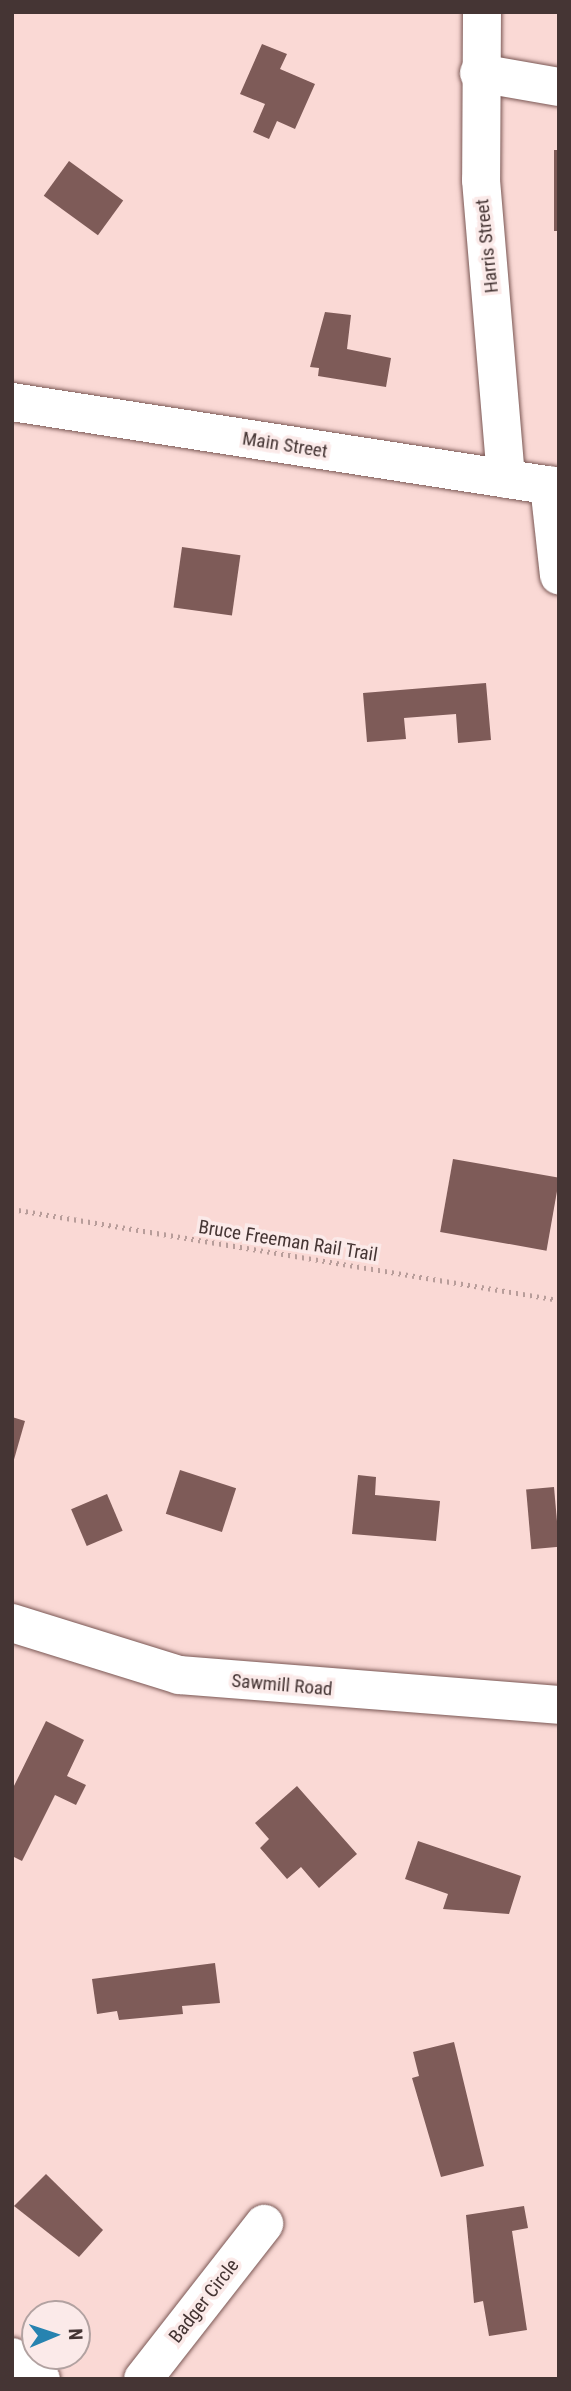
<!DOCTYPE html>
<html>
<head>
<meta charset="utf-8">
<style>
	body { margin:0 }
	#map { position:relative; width:571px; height:2391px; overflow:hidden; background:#fad9d5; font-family:"Roboto Condensed",sans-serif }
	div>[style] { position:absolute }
	.building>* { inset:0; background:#7e5b58; transform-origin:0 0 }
	.path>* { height:4.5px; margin-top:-2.25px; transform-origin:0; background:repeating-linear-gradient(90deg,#b89d9a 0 2px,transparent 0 7px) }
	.roads { filter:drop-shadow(0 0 2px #7a5754) drop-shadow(0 0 2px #7a5754) }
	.minor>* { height:38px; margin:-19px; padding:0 19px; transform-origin:19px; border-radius:19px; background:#fff }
	.secondary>* { height:38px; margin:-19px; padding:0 19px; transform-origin:19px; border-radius:19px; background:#fff }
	span { translate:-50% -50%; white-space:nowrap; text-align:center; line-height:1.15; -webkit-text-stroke:7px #fbeae9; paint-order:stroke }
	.street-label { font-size:19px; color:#453534 }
	.frame { position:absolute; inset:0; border:14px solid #453534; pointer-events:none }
	.north { position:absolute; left:21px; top:2300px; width:70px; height:70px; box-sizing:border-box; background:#fbeae9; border:2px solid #b2a2a1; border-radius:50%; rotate:88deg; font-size:19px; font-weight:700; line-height:28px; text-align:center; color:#453534 }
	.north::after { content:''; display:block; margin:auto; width:24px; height:32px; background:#2783b0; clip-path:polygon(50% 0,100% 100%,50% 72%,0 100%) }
</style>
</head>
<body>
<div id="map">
	<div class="building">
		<i style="clip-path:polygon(262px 44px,287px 54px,280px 69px,315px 84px,295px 129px,277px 121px,269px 139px,253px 132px,265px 104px,240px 94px)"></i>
		<i style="left:554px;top:150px;width:5px;height:81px"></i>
		<i style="left:69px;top:161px;width:67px;height:43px;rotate:36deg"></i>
		<i style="clip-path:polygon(325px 312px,351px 315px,347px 349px,391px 358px,386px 387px,318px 376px,319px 368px,310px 367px)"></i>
		<i style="left:182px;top:547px;width:59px;height:61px;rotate:8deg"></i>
		<i style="clip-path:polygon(486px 683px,491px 740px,458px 743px,456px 714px,404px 718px,406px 739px,367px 742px,363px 693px)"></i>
		<i style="left:453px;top:1159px;width:108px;height:74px;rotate:10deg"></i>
		<i style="clip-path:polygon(12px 1417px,25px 1421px,13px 1463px,12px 1462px)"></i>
		<i style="left:180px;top:1470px;width:59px;height:46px;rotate:18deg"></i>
		<i style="clip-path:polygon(358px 1475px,376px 1477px,375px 1495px,440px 1501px,436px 1541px,352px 1534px)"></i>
		<i style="left:554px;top:1487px;width:60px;height:28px;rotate:85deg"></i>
		<i style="left:107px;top:1494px;width:40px;height:39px;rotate:67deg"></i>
		<i style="clip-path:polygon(46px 1721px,84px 1740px,67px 1776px,86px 1785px,76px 1805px,55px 1795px,22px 1861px,12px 1856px,12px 1790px)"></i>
		<i style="clip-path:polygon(297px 1786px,357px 1854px,319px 1888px,301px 1867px,287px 1879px,260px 1848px,269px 1839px,255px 1823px)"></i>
		<i style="clip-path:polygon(418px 1841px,521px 1876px,509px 1914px,443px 1909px,448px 1894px,405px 1879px)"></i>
		<i style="clip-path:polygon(215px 1963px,220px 2003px,182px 2006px,183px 2014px,119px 2020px,117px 2011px,97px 2014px,92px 1979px)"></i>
		<i style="clip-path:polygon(454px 2042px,484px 2166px,441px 2177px,412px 2078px,419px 2076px,413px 2052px)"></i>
		<i style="clip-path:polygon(46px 2174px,103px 2230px,79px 2257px,14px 2206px)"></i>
		<i style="clip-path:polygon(524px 2206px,528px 2228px,512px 2231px,527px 2330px,489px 2336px,483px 2301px,474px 2303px,466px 2215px)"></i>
	</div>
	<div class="path">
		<i style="left:12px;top:1209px;width:555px;rotate:9.45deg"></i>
	</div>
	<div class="roads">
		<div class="minor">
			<i style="left:482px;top:12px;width:168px;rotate:90.3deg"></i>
			<i style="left:481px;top:180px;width:300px;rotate:85.2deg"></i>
			<i style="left:479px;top:73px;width:81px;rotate:9.9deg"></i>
			<i style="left:549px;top:485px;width:91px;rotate:83.7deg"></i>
			<i style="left:12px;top:1623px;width:175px;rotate:17.3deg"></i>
			<i style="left:179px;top:1675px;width:381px;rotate:4.5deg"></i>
			<i style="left:12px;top:2357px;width:36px;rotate:37deg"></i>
			<i style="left:143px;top:2379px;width:197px;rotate:-52deg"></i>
		</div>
		<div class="secondary">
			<i style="left:12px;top:402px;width:554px;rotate:8.83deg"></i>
		</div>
	</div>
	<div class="street-label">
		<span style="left:487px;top:246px;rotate:-96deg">Harris Street</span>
		<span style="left:285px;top:445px;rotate:9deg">Main Street</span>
		<span style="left:288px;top:1241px;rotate:9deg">Bruce Freeman Rail Trail</span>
		<span style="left:282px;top:1685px;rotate:5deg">Sawmill Road</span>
		<span style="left:204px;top:2301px;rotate:-52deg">Badger Circle</span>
	</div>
	<div class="frame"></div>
	<div class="north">N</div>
</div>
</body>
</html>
